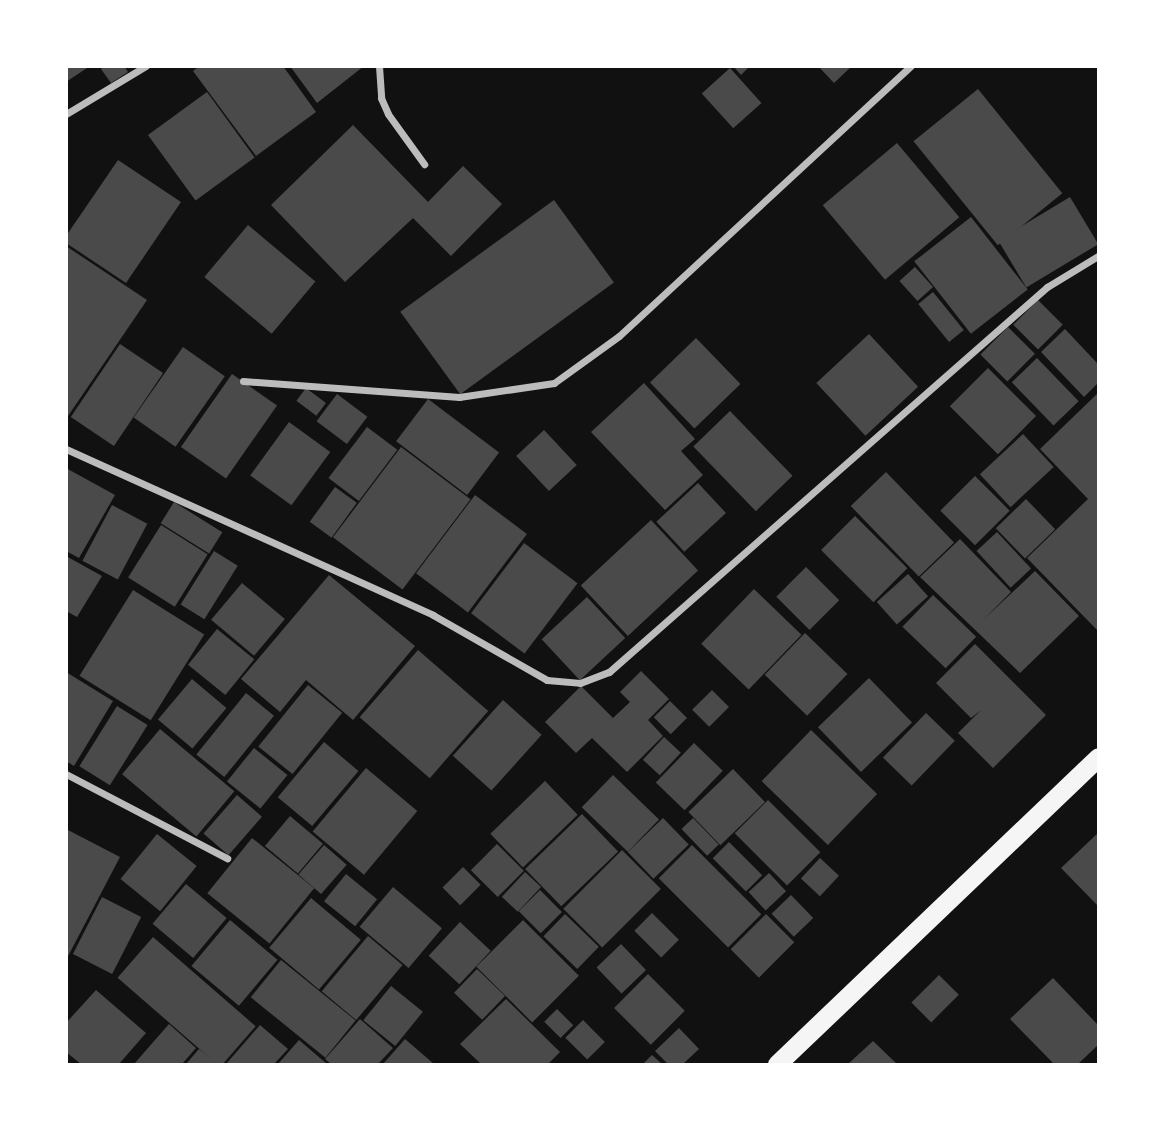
<!DOCTYPE html>
<html>
<head>
<meta charset="utf-8">
<style>
	body { margin:0 }
	#map { position:relative; width:1165px; height:1131px; overflow:hidden; background:#111; font-family:"Noto Sans",sans-serif }
	div>[style] { position:absolute }
	.building>* { inset:0; background:#4a4a4a; transform-origin:0 0 }
	.minor>* { height:7px; margin:-3.5px; padding:0 3.5px; transform-origin:3.5px; border-radius:3.5px; background:#bcbcbc }
	.trunk>* { height:19px; margin:-9.5px; padding:0 9.5px; transform-origin:9.5px; border-radius:9.5px; background:#f5f5f5 }
	span { translate:-50% -50%; white-space:nowrap; text-align:center; line-height:1.15; -webkit-text-stroke:5px #fff; paint-order:stroke }
	.frame { position:absolute; inset:0; border:68px solid #fff; pointer-events:none }
</style>
</head>
<body>
<div id="map">
	<div class="building">
		<i style="clip-path:polygon(66px 66px,90px 66px,66px 82px)"></i>
		<i style="clip-path:polygon(104px 66px,124px 66px,128px 72px,111px 83px,101px 69px)"></i>
		<i style="clip-path:polygon(200px 66px,283px 66px,316px 112px,256px 156px,193px 71px)"></i>
		<i style="clip-path:polygon(290px 66px,364px 66px,317px 103px)"></i>
		<i style="clip-path:polygon(733px 66px,750px 66px,741px 75px)"></i>
		<i style="clip-path:polygon(818px 66px,852px 66px,834px 83px)"></i>
		<i style="left:730px;top:68px;width:47px;height:38px;rotate:48deg"></i>
		<i style="left:978px;top:89px;width:134px;height:83px;rotate:51deg"></i>
		<i style="left:207px;top:92px;width:81px;height:73px;rotate:54deg"></i>
		<i style="clip-path:polygon(353px 125px,428px 202px,463px 166px,502px 204px,451px 256px,413px 218px,345px 282px,271px 205px)"></i>
		<i style="left:897px;top:143px;width:97px;height:97px;rotate:50deg"></i>
		<i style="clip-path:polygon(118px 160px,181px 202px,126px 283px,66px 243px,66px 236px)"></i>
		<i style="left:1070px;top:197px;width:55px;height:84px;rotate:59deg"></i>
		<i style="left:554px;top:200px;width:102px;height:190px;rotate:54deg"></i>
		<i style="left:971px;top:217px;width:92px;height:72px;rotate:52deg"></i>
		<i style="left:248px;top:225px;width:88px;height:68px;rotate:40deg"></i>
		<i style="clip-path:polygon(66px 246px,147px 300px,66px 419px)"></i>
		<i style="left:915px;top:267px;width:27px;height:21px;rotate:48deg"></i>
		<i style="left:933px;top:292px;width:49px;height:19px;rotate:51deg"></i>
		<i style="left:1038px;top:300px;width:35px;height:35px;rotate:45deg"></i>
		<i style="left:1008px;top:327px;width:38px;height:39px;rotate:45deg"></i>
		<i style="clip-path:polygon(1065px 329px,1098px 364px,1098px 383px,1084px 397px,1041px 352px)"></i>
		<i style="left:869px;top:334px;width:72px;height:72px;rotate:47deg"></i>
		<i style="left:696px;top:338px;width:64px;height:64px;rotate:46deg"></i>
		<i style="left:120px;top:344px;width:52px;height:88px;rotate:34deg"></i>
		<i style="left:183px;top:347px;width:51px;height:86px;rotate:35deg"></i>
		<i style="left:1037px;top:358px;width:60px;height:35px;rotate:46deg"></i>
		<i style="left:988px;top:368px;width:68px;height:54px;rotate:45deg"></i>
		<i style="left:232px;top:374px;width:55px;height:89px;rotate:35deg"></i>
		<i style="clip-path:polygon(644px 383px,695px 439px,681px 451px,703px 475px,665px 510px,591px 432px)"></i>
		<i style="left:306px;top:388px;width:25px;height:16px;rotate:37deg"></i>
		<i style="clip-path:polygon(1098px 393px,1098px 631px,1027px 558px,1088px 499px,1040px 449px)"></i>
		<i style="left:337px;top:394px;width:38px;height:34px;rotate:37deg"></i>
		<i style="left:428px;top:399px;width:89px;height:53px;rotate:37deg"></i>
		<i style="left:730px;top:411px;width:90px;height:51px;rotate:46deg"></i>
		<i style="left:289px;top:422px;width:51px;height:66px;rotate:36deg"></i>
		<i style="left:367px;top:427px;width:38px;height:64px;rotate:37deg"></i>
		<i style="left:544px;top:430px;width:48px;height:38px;rotate:47deg"></i>
		<i style="left:1023px;top:434px;width:45px;height:59px;rotate:47deg"></i>
		<i style="left:401px;top:447px;width:87px;height:113px;rotate:37deg"></i>
		<i style="clip-path:polygon(66px 468px,115px 495px,79px 558px,66px 551px)"></i>
		<i style="left:886px;top:472px;width:98px;height:49px;rotate:46deg"></i>
		<i style="left:975px;top:476px;width:49px;height:49px;rotate:45deg"></i>
		<i style="left:698px;top:483px;width:41px;height:57px;rotate:47deg"></i>
		<i style="left:335px;top:487px;width:27px;height:43px;rotate:36deg"></i>
		<i style="left:475px;top:495px;width:65px;height:98px;rotate:37deg"></i>
		<i style="left:1026px;top:499px;width:42px;height:42px;rotate:46deg"></i>
		<i style="left:174px;top:502px;width:57px;height:25px;rotate:32deg"></i>
		<i style="left:112px;top:505px;width:40px;height:63px;rotate:28deg"></i>
		<i style="left:855px;top:516px;width:74px;height:48px;rotate:45deg"></i>
		<i style="left:651px;top:520px;width:69px;height:96px;rotate:47deg"></i>
		<i style="left:161px;top:525px;width:55px;height:62px;rotate:32deg"></i>
		<i style="left:997px;top:532px;width:50px;height:28px;rotate:47deg"></i>
		<i style="clip-path:polygon(960px 539px,1011px 592px,983px 620px,1035px 571px,1079px 616px,1020px 673px,920px 577px)"></i>
		<i style="left:524px;top:543px;width:67px;height:88px;rotate:37deg"></i>
		<i style="left:214px;top:551px;width:28px;height:63px;rotate:32deg"></i>
		<i style="clip-path:polygon(66px 556px,102px 576px,77px 617px,66px 611px)"></i>
		<i style="left:806px;top:567px;width:47px;height:42px;rotate:45deg"></i>
		<i style="left:908px;top:574px;width:30px;height:42px;rotate:48deg"></i>
		<i style="clip-path:polygon(329px 575px,415px 646px,353px 720px,306px 680px,280px 712px,241px 679px)"></i>
		<i style="left:242px;top:583px;width:56px;height:48px;rotate:40deg"></i>
		<i style="left:754px;top:589px;width:66px;height:76px;rotate:44deg"></i>
		<i style="left:133px;top:590px;width:84px;height:101px;rotate:32deg"></i>
		<i style="left:933px;top:595px;width:60px;height:44px;rotate:44deg"></i>
		<i style="left:587px;top:597px;width:56px;height:62px;rotate:47deg"></i>
		<i style="left:217px;top:629px;width:48px;height:46px;rotate:39deg"></i>
		<i style="left:805px;top:633px;width:59px;height:58px;rotate:44deg"></i>
		<i style="clip-path:polygon(975px 644px,1046px 715px,993px 768px,958px 733px,981px 710px,971px 718px,936px 683px)"></i>
		<i style="left:418px;top:650px;width:93px;height:89px;rotate:41deg"></i>
		<i style="clip-path:polygon(641px 671px,669px 699px,648px 720px,663px 736px,627px 772px,592px 738px,576px 753px,545px 722px,581px 686px,613px 718px,630px 702px,620px 692px)"></i>
		<i style="clip-path:polygon(66px 672px,113px 701px,74px 766px,66px 761px)"></i>
		<i style="left:869px;top:678px;width:62px;height:71px;rotate:46deg"></i>
		<i style="left:192px;top:679px;width:45px;height:53px;rotate:40deg"></i>
		<i style="left:308px;top:685px;width:44px;height:79px;rotate:39deg"></i>
		<i style="left:712px;top:690px;width:24px;height:28px;rotate:45deg"></i>
		<i style="left:246px;top:693px;width:36px;height:79px;rotate:39deg"></i>
		<i style="left:503px;top:700px;width:52px;height:75px;rotate:42deg"></i>
		<i style="left:670px;top:701px;width:24px;height:23px;rotate:45deg"></i>
		<i style="left:117px;top:706px;width:36px;height:71px;rotate:32deg"></i>
		<i style="left:926px;top:713px;width:40px;height:62px;rotate:44deg"></i>
		<i style="left:160px;top:729px;width:97px;height:59px;rotate:40deg"></i>
		<i style="left:811px;top:730px;width:92px;height:71px;rotate:44deg"></i>
		<i style="left:664px;top:737px;width:23px;height:31px;rotate:43deg"></i>
		<i style="left:324px;top:742px;width:45px;height:72px;rotate:40deg"></i>
		<i style="left:694px;top:743px;width:40px;height:55px;rotate:44deg"></i>
		<i style="left:254px;top:748px;width:43px;height:43px;rotate:39deg"></i>
		<i style="left:366px;top:768px;width:67px;height:83px;rotate:40deg"></i>
		<i style="left:733px;top:769px;width:46px;height:62px;rotate:46deg"></i>
		<i style="left:613px;top:775px;width:64px;height:45px;rotate:44deg"></i>
		<i style="left:545px;top:781px;width:47px;height:76px;rotate:46deg"></i>
		<i style="left:237px;top:795px;width:33px;height:51px;rotate:41deg"></i>
		<i style="left:768px;top:800px;width:74px;height:47px;rotate:45deg"></i>
		<i style="left:582px;top:814px;width:52px;height:79px;rotate:46deg"></i>
		<i style="left:290px;top:816px;width:43px;height:39px;rotate:40deg"></i>
		<i style="left:663px;top:818px;width:37px;height:49px;rotate:46deg"></i>
		<i style="left:693px;top:818px;width:37px;height:16px;rotate:46deg"></i>
		<i style="clip-path:polygon(66px 829px,120px 857px,66px 960px)"></i>
		<i style="clip-path:polygon(1098px 833px,1098px 906px,1061px 868px)"></i>
		<i style="left:157px;top:834px;width:51px;height:58px;rotate:39deg"></i>
		<i style="left:252px;top:838px;width:80px;height:71px;rotate:39deg"></i>
		<i style="left:729px;top:842px;width:47px;height:23px;rotate:45deg"></i>
		<i style="left:497px;top:844px;width:38px;height:37px;rotate:45deg"></i>
		<i style="left:324px;top:845px;width:30px;height:39px;rotate:41deg"></i>
		<i style="left:692px;top:845px;width:98px;height:47px;rotate:45deg"></i>
		<i style="left:622px;top:850px;width:55px;height:83px;rotate:45deg"></i>
		<i style="left:820px;top:858px;width:26px;height:28px;rotate:43deg"></i>
		<i style="left:463px;top:867px;width:25px;height:29px;rotate:45deg"></i>
		<i style="left:525px;top:872px;width:22px;height:34px;rotate:43deg"></i>
		<i style="left:769px;top:873px;width:25px;height:28px;rotate:47deg"></i>
		<i style="left:346px;top:874px;width:40px;height:35px;rotate:39deg"></i>
		<i style="left:186px;top:884px;width:53px;height:52px;rotate:40deg"></i>
		<i style="left:393px;top:887px;width:64px;height:52px;rotate:40deg"></i>
		<i style="left:540px;top:890px;width:31px;height:30px;rotate:45deg"></i>
		<i style="left:791px;top:895px;width:32px;height:27px;rotate:46deg"></i>
		<i style="left:102px;top:897px;width:44px;height:64px;rotate:27deg"></i>
		<i style="left:311px;top:898px;width:65px;height:65px;rotate:40deg"></i>
		<i style="left:652px;top:913px;width:38px;height:25px;rotate:45deg"></i>
		<i style="left:565px;top:914px;width:47px;height:31px;rotate:44deg"></i>
		<i style="left:766px;top:914px;width:40px;height:50px;rotate:45deg"></i>
		<i style="left:230px;top:920px;width:62px;height:60px;rotate:40deg"></i>
		<i style="left:523px;top:920px;width:79px;height:66px;rotate:45deg"></i>
		<i style="left:460px;top:922px;width:42px;height:46px;rotate:43deg"></i>
		<i style="left:368px;top:936px;width:45px;height:72px;rotate:40deg"></i>
		<i style="left:153px;top:937px;width:136px;height:54px;rotate:41deg"></i>
		<i style="left:621px;top:944px;width:36px;height:34px;rotate:46deg"></i>
		<i style="left:281px;top:960px;width:96px;height:48px;rotate:39deg"></i>
		<i style="left:477px;top:969px;width:39px;height:33px;rotate:44deg"></i>
		<i style="left:648px;top:974px;width:52px;height:48px;rotate:45deg"></i>
		<i style="left:939px;top:975px;width:28px;height:39px;rotate:45deg"></i>
		<i style="clip-path:polygon(1053px 978px,1098px 1025px,1098px 1045px,1078px 1064px,1054px 1064px,1010px 1019px)"></i>
		<i style="left:391px;top:986px;width:41px;height:44px;rotate:39deg"></i>
		<i style="clip-path:polygon(96px 990px,146px 1033px,119px 1064px,81px 1064px,66px 1052px,66px 1023px)"></i>
		<i style="clip-path:polygon(506px 999px,560px 1052px,548px 1064px,481px 1064px,460px 1044px)"></i>
		<i style="left:557px;top:1009px;width:23px;height:18px;rotate:45deg"></i>
		<i style="clip-path:polygon(360px 1019px,393px 1048px,378px 1064px,331px 1064px,325px 1059px)"></i>
		<i style="left:583px;top:1020px;width:31px;height:25px;rotate:45deg"></i>
		<i style="clip-path:polygon(169px 1024px,196px 1048px,182px 1064px,134px 1064px)"></i>
		<i style="clip-path:polygon(260px 1025px,288px 1049px,274px 1064px,226px 1064px)"></i>
		<i style="clip-path:polygon(679px 1028px,699px 1049px,683px 1064px,668px 1064px,655px 1051px)"></i>
		<i style="clip-path:polygon(405px 1039px,434px 1064px,383px 1064px)"></i>
		<i style="clip-path:polygon(299px 1040px,327px 1064px,278px 1064px)"></i>
		<i style="clip-path:polygon(873px 1041px,897px 1064px,848px 1064px)"></i>
		<i style="clip-path:polygon(199px 1049px,218px 1064px,186px 1064px)"></i>
		<i style="clip-path:polygon(652px 1055px,662px 1064px,643px 1064px)"></i>
	</div>
	<div class="minor">
		<i style="left:379px;top:66px;width:32px;rotate:86deg"></i>
		<i style="left:381px;top:98px;width:17px;rotate:66deg"></i>
		<i style="left:388px;top:114px;width:62px;rotate:54.2deg"></i>
		<i style="left:66px;top:114px;width:93px;rotate:-31deg"></i>
		<i style="left:243px;top:381px;width:217px;rotate:4.2deg"></i>
		<i style="left:459px;top:397px;width:96px;rotate:-8.4deg"></i>
		<i style="left:554px;top:383px;width:80px;rotate:-35.9deg"></i>
		<i style="left:619px;top:336px;width:398px;rotate:-42.8deg"></i>
		<i style="left:66px;top:449px;width:403px;rotate:24.3deg"></i>
		<i style="left:433px;top:615px;width:131px;rotate:29.7deg"></i>
		<i style="left:547px;top:680px;width:33px;rotate:5deg"></i>
		<i style="left:580px;top:683px;width:31px;rotate:-21deg"></i>
		<i style="left:609px;top:672px;width:583px;rotate:-41.32deg"></i>
		<i style="left:1047px;top:287px;width:60px;rotate:-31.3deg"></i>
		<i style="left:66px;top:774px;width:182px;rotate:27.6deg"></i>
	</div>
	<div class="trunk">
		<i style="left:777px;top:1064px;width:444px;rotate:-43.7deg"></i>
	</div>
	<div class="frame"></div>
</div>
</body>
</html>
